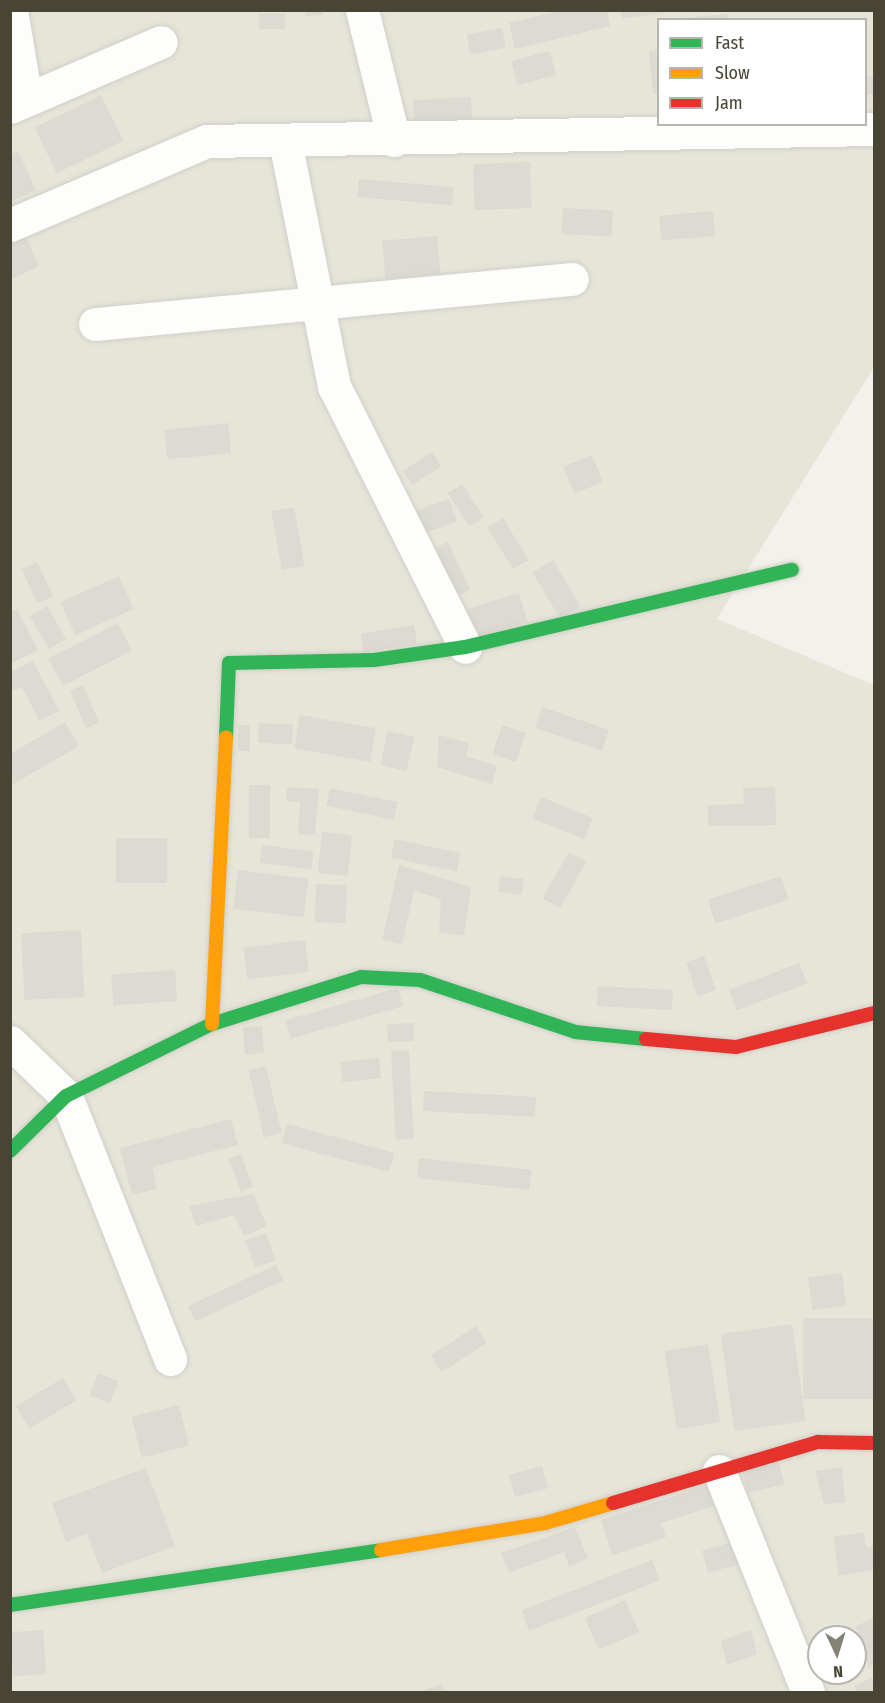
<!DOCTYPE html>
<html>
<head>
<meta charset="utf-8">
<style>
	body { margin:0 }
	#map { position:relative; width:885px; height:1703px; overflow:hidden; background:#f2f1eb; font-family:"Fira Sans Condensed",sans-serif }
	div>[style] { position:absolute }
	.residential>* { inset:0; background:#e7e5d8 }
	.building>* { inset:0; background:#dcdad3; transform-origin:0 0 }
	.roads { filter:drop-shadow(0 0 2px #d0cfc8) drop-shadow(0 0 2px #d0cfc8) }
	.street>* { height:33px; margin:-16.5px; padding:0 16.5px; transform-origin:16.5px; border-radius:16.5px; background:#fdfdfc }
	.fast>* { height:14px; margin:-7px; padding:0 7px; transform-origin:7px; border-radius:7px; background:#30b455 }
	.slow>* { height:14px; margin:-7px; padding:0 7px; transform-origin:7px; border-radius:7px; background:#ff9f0a }
	.jam>* { height:14px; margin:-7px; padding:0 7px; transform-origin:7px; border-radius:7px; background:#e5322d }
	span { translate:-50% -50%; white-space:nowrap; text-align:center; line-height:1.15; -webkit-text-stroke:4.5px #fff; paint-order:stroke }
	.frame { position:absolute; inset:0; border:12px solid #494535; pointer-events:none }
	.legend { position:absolute; left:657px; top:18px; width:210px; height:108px; box-sizing:border-box; background:#fff; border:2px solid #b6b5ae; margin:0; padding:8px 10px; list-style:none; font-size:18px; color:#494535 }
	.legend li { display:flex; align-items:center; gap:12px; height:30px }
	.legend b { width:30px; border:2px solid #b6b5ae }
	.north { position:absolute; left:807px; top:1625px; width:60px; height:60px; box-sizing:border-box; background:#fff; border:2px solid #b6b5ae; border-radius:50%; rotate:176deg; font-size:16px; font-weight:700; line-height:24px; text-align:center; color:#494535 }
	.north::after { content:''; display:block; margin:auto; width:21px; height:27px; background:#848175; clip-path:polygon(50% 0,100% 100%,50% 72%,0 100%) }
</style>
</head>
<body>
<div id="map">
	<div class="residential">
		<i style="clip-path:polygon(evenodd,11px 11px,874px 11px,874px 367px,717px 619px,874px 685px,874px 1692px,11px 1692px,11px 11px,658px 20px,866px 20px,866px 124px,658px 124px,658px 20px,11px 11px,819px 1637px,855px 1637px,855px 1673px,819px 1673px,819px 1637px)"></i>
	</div>
	<div class="building">
		<i style="clip-path:polygon(305px 10px,323px 10px,323px 15px,305px 16px)"></i>
		<i style="clip-path:polygon(562px 10px,607px 10px,610px 26px,515px 49px,509px 23px)"></i>
		<i style="clip-path:polygon(620px 10px,669px 10px,669px 12px,622px 19px)"></i>
		<i style="left:259px;top:13px;width:26px;height:16px"></i>
		<i style="clip-path:polygon(728px 14px,728px 20px,683px 20px,683px 18px)"></i>
		<i style="left:502px;top:28px;width:20px;height:36px;rotate:79deg"></i>
		<i style="clip-path:polygon(658px 50px,658px 93px,653px 94px,649px 51px)"></i>
		<i style="left:550px;top:51px;width:25px;height:40px;rotate:76deg"></i>
		<i style="left:874px;top:76px;width:19px;height:8px;rotate:90deg"></i>
		<i style="left:101px;top:95px;width:51px;height:74px;rotate:64deg"></i>
		<i style="left:471px;top:97px;width:22px;height:58px;rotate:87deg"></i>
		<i style="clip-path:polygon(18px 151px,36px 190px,10px 202px,10px 155px)"></i>
		<i style="left:530px;top:162px;width:46px;height:57px;rotate:88deg"></i>
		<i style="left:359px;top:179px;width:95px;height:18px;rotate:5deg"></i>
		<i style="left:563px;top:208px;width:50px;height:26px;rotate:3deg"></i>
		<i style="left:713px;top:211px;width:25px;height:54px;rotate:85deg"></i>
		<i style="clip-path:polygon(23px 231px,39px 266px,10px 280px,10px 237px)"></i>
		<i style="left:437px;top:236px;width:38px;height:55px;rotate:85deg"></i>
		<i style="left:228px;top:423px;width:30px;height:64px;rotate:84deg"></i>
		<i style="left:432px;top:452px;width:17px;height:35px;rotate:57deg"></i>
		<i style="left:592px;top:455px;width:29px;height:31px;rotate:68deg"></i>
		<i style="left:462px;top:484px;width:40px;height:17px;rotate:57deg"></i>
		<i style="left:449px;top:499px;width:24px;height:39px;rotate:71deg"></i>
		<i style="left:294px;top:507px;width:60px;height:23px;rotate:80deg"></i>
		<i style="left:503px;top:518px;width:49px;height:18px;rotate:59deg"></i>
		<i style="left:448px;top:542px;width:53px;height:21px;rotate:65deg"></i>
		<i style="left:553px;top:560px;width:54px;height:24px;rotate:59deg"></i>
		<i style="left:37px;top:562px;width:38px;height:17px;rotate:65deg"></i>
		<i style="left:119px;top:576px;width:36px;height:64px;rotate:66deg"></i>
		<i style="left:519px;top:593px;width:30px;height:59px;rotate:73deg"></i>
		<i style="left:47px;top:606px;width:38px;height:20px;rotate:60deg"></i>
		<i style="clip-path:polygon(17px 609px,38px 650px,10px 664px,10px 613px)"></i>
		<i style="left:118px;top:623px;width:31px;height:78px;rotate:63deg"></i>
		<i style="left:414px;top:625px;width:19px;height:54px;rotate:81deg"></i>
		<i style="clip-path:polygon(33px 661px,59px 711px,39px 721px,22px 687px,10px 692px,10px 672px)"></i>
		<i style="left:83px;top:685px;width:41px;height:14px;rotate:67deg"></i>
		<i style="left:542px;top:707px;width:71px;height:22px;rotate:19deg"></i>
		<i style="left:300px;top:715px;width:77px;height:34px;rotate:10deg"></i>
		<i style="clip-path:polygon(65px 722px,79px 746px,10px 786px,10px 754px)"></i>
		<i style="left:259px;top:723px;width:34px;height:20px;rotate:2deg"></i>
		<i style="left:238px;top:725px;width:12px;height:26px"></i>
		<i style="left:502px;top:725px;width:25px;height:31px;rotate:18deg"></i>
		<i style="left:388px;top:731px;width:27px;height:35px;rotate:13deg"></i>
		<i style="clip-path:polygon(439px 735px,469px 743px,466px 756px,497px 766px,492px 784px,437px 767px)"></i>
		<i style="left:249px;top:785px;width:21px;height:53px"></i>
		<i style="clip-path:polygon(287px 787px,319px 789px,315px 835px,298px 834px,300px 802px,286px 801px)"></i>
		<i style="clip-path:polygon(775px 787px,776px 825px,708px 826px,708px 805px,744px 804px,743px 788px)"></i>
		<i style="left:330px;top:788px;width:69px;height:18px;rotate:12deg"></i>
		<i style="left:541px;top:797px;width:56px;height:23px;rotate:22deg"></i>
		<i style="left:322px;top:832px;width:30px;height:41px;rotate:6deg"></i>
		<i style="left:116px;top:838px;width:51px;height:45px"></i>
		<i style="left:395px;top:839px;width:67px;height:19px;rotate:12deg"></i>
		<i style="left:262px;top:845px;width:52px;height:18px;rotate:7deg"></i>
		<i style="left:569px;top:852px;width:20px;height:53px;rotate:30deg"></i>
		<i style="clip-path:polygon(399px 865px,471px 887px,464px 936px,439px 932px,441px 899px,414px 891px,402px 944px,382px 940px)"></i>
		<i style="left:238px;top:870px;width:71px;height:39px;rotate:7deg"></i>
		<i style="left:500px;top:876px;width:24px;height:16px;rotate:7deg"></i>
		<i style="left:781px;top:876px;width:25px;height:77px;rotate:72deg"></i>
		<i style="left:316px;top:884px;width:31px;height:38px;rotate:2deg"></i>
		<i style="left:81px;top:930px;width:67px;height:60px;rotate:87deg"></i>
		<i style="left:305px;top:940px;width:32px;height:62px;rotate:83deg"></i>
		<i style="left:704px;top:956px;width:36px;height:19px;rotate:71deg"></i>
		<i style="left:799px;top:963px;width:22px;height:75px;rotate:69deg"></i>
		<i style="left:175px;top:970px;width:31px;height:64px;rotate:86deg"></i>
		<i style="left:598px;top:986px;width:75px;height:20px;rotate:3deg"></i>
		<i style="left:398px;top:988px;width:19px;height:117px;rotate:74deg"></i>
		<i style="left:413px;top:1023px;width:18px;height:26px;rotate:87deg"></i>
		<i style="left:262px;top:1026px;width:27px;height:19px;rotate:86deg"></i>
		<i style="left:409px;top:1050px;width:89px;height:18px;rotate:87deg"></i>
		<i style="left:379px;top:1058px;width:20px;height:39px;rotate:84deg"></i>
		<i style="left:266px;top:1066px;width:69px;height:18px;rotate:77deg"></i>
		<i style="left:424px;top:1091px;width:112px;height:20px;rotate:3deg"></i>
		<i style="clip-path:polygon(231px 1119px,238px 1145px,152px 1167px,157px 1189px,132px 1195px,120px 1148px)"></i>
		<i style="left:287px;top:1124px;width:111px;height:20px;rotate:15deg"></i>
		<i style="left:241px;top:1154px;width:35px;height:13px;rotate:70deg"></i>
		<i style="left:419px;top:1158px;width:113px;height:20px;rotate:6deg"></i>
		<i style="clip-path:polygon(253px 1194px,267px 1226px,244px 1236px,234px 1215px,196px 1226px,189px 1206px)"></i>
		<i style="left:266px;top:1233px;width:29px;height:22px;rotate:70deg"></i>
		<i style="left:276px;top:1265px;width:17px;height:97px;rotate:65deg"></i>
		<i style="left:842px;top:1273px;width:33px;height:34px;rotate:83deg"></i>
		<i style="left:874px;top:1318px;width:81px;height:71px;rotate:90deg"></i>
		<i style="left:792px;top:1324px;width:98px;height:72px;rotate:82deg"></i>
		<i style="left:476px;top:1326px;width:20px;height:54px;rotate:57deg"></i>
		<i style="left:708px;top:1344px;width:79px;height:44px;rotate:81deg"></i>
		<i style="left:98px;top:1373px;width:22px;height:24px;rotate:21deg"></i>
		<i style="left:63px;top:1378px;width:26px;height:55px;rotate:59deg"></i>
		<i style="left:179px;top:1405px;width:42px;height:49px;rotate:76deg"></i>
		<i style="left:779px;top:1462px;width:23px;height:37px;rotate:77deg"></i>
		<i style="left:542px;top:1466px;width:23px;height:34px;rotate:75deg"></i>
		<i style="clip-path:polygon(842px 1467px,845px 1503px,824px 1504px,815px 1471px)"></i>
		<i style="clip-path:polygon(146px 1468px,175px 1546px,102px 1573px,87px 1534px,66px 1542px,52px 1503px)"></i>
		<i style="clip-path:polygon(708px 1485px,714px 1506px,661px 1523px,666px 1537px,612px 1555px,601px 1520px)"></i>
		<i style="clip-path:polygon(575px 1527px,588px 1558px,569px 1567px,564px 1552px,509px 1573px,501px 1553px)"></i>
		<i style="clip-path:polygon(864px 1532px,866px 1548px,874px 1546px,874px 1570px,838px 1576px,834px 1537px)"></i>
		<i style="left:737px;top:1541px;width:23px;height:36px;rotate:75deg"></i>
		<i style="left:652px;top:1560px;width:22px;height:140px;rotate:69deg"></i>
		<i style="left:625px;top:1600px;width:35px;height:44px;rotate:66deg"></i>
		<i style="clip-path:polygon(874px 1618px,874px 1665px,869px 1668px,856px 1626px)"></i>
		<i style="left:43px;top:1630px;width:44px;height:33px;rotate:86deg"></i>
		<i style="clip-path:polygon(751px 1630px,757px 1654px,727px 1665px,721px 1641px)"></i>
		<i style="clip-path:polygon(874px 1677px,874px 1692px,857px 1692px,854px 1686px)"></i>
		<i style="clip-path:polygon(442px 1684px,445px 1692px,419px 1692px)"></i>
	</div>
	<div class="roads">
		<div class="street">
			<i style="left:11px;top:10px;width:91px;rotate:80.5deg"></i>
			<i style="left:362px;top:10px;width:134px;rotate:76.2deg"></i>
			<i style="left:10px;top:107px;width:164px;rotate:-23.3deg"></i>
			<i style="left:285px;top:141px;width:250px;rotate:78.7deg"></i>
			<i style="left:334px;top:386px;width:292px;rotate:63.3deg"></i>
			<i style="left:10px;top:225px;width:214px;rotate:-23.1deg"></i>
			<i style="left:207px;top:141px;width:667px;rotate:-1.03deg"></i>
			<i style="left:95px;top:324px;width:479px;rotate:-5.4deg"></i>
			<i style="left:10px;top:1042px;width:78px;rotate:44deg"></i>
			<i style="left:66px;top:1096px;width:283px;rotate:68.4deg"></i>
			<i style="left:719px;top:1471px;width:238px;rotate:68.1deg"></i>
		</div>
		<div class="fast">
			<i style="left:226px;top:737px;width:74px;rotate:-87.7deg"></i>
			<i style="left:229px;top:663px;width:145px;rotate:-1.2deg"></i>
			<i style="left:374px;top:660px;width:92px;rotate:-8.1deg"></i>
			<i style="left:465px;top:647px;width:336px;rotate:-13.3deg"></i>
			<i style="left:10px;top:1151px;width:78px;rotate:-44.5deg"></i>
			<i style="left:66px;top:1096px;width:163px;rotate:-26.3deg"></i>
			<i style="left:212px;top:1024px;width:156px;rotate:-17.5deg"></i>
			<i style="left:361px;top:977px;width:59px;rotate:2.9deg"></i>
			<i style="left:420px;top:980px;width:163px;rotate:18.5deg"></i>
			<i style="left:575px;top:1032px;width:71px;rotate:5.6deg"></i>
			<i style="left:10px;top:1605px;width:375px;rotate:-8.4deg"></i>
		</div>
		<div class="slow">
			<i style="left:212px;top:1024px;width:287px;rotate:-87.2deg"></i>
			<i style="left:381px;top:1550px;width:166px;rotate:-9.3deg"></i>
			<i style="left:545px;top:1523px;width:71px;rotate:-16.4deg"></i>
		</div>
		<div class="jam">
			<i style="left:646px;top:1039px;width:90px;rotate:5.1deg"></i>
			<i style="left:736px;top:1047px;width:142px;rotate:-13.8deg"></i>
			<i style="left:613px;top:1503px;width:214px;rotate:-16.6deg"></i>
			<i style="left:818px;top:1442px;width:56px;rotate:1deg"></i>
		</div>
	</div>
	<div class="frame"></div>
	<ul class="legend">
	<li><b style="height:8px;background:#30b455"></b>Fast</li>
	<li><b style="height:8px;background:#ff9f0a"></b>Slow</li>
	<li><b style="height:8px;background:#e5322d"></b>Jam</li>
	</ul>
	<div class="north">N</div>
</div>
</body>
</html>
